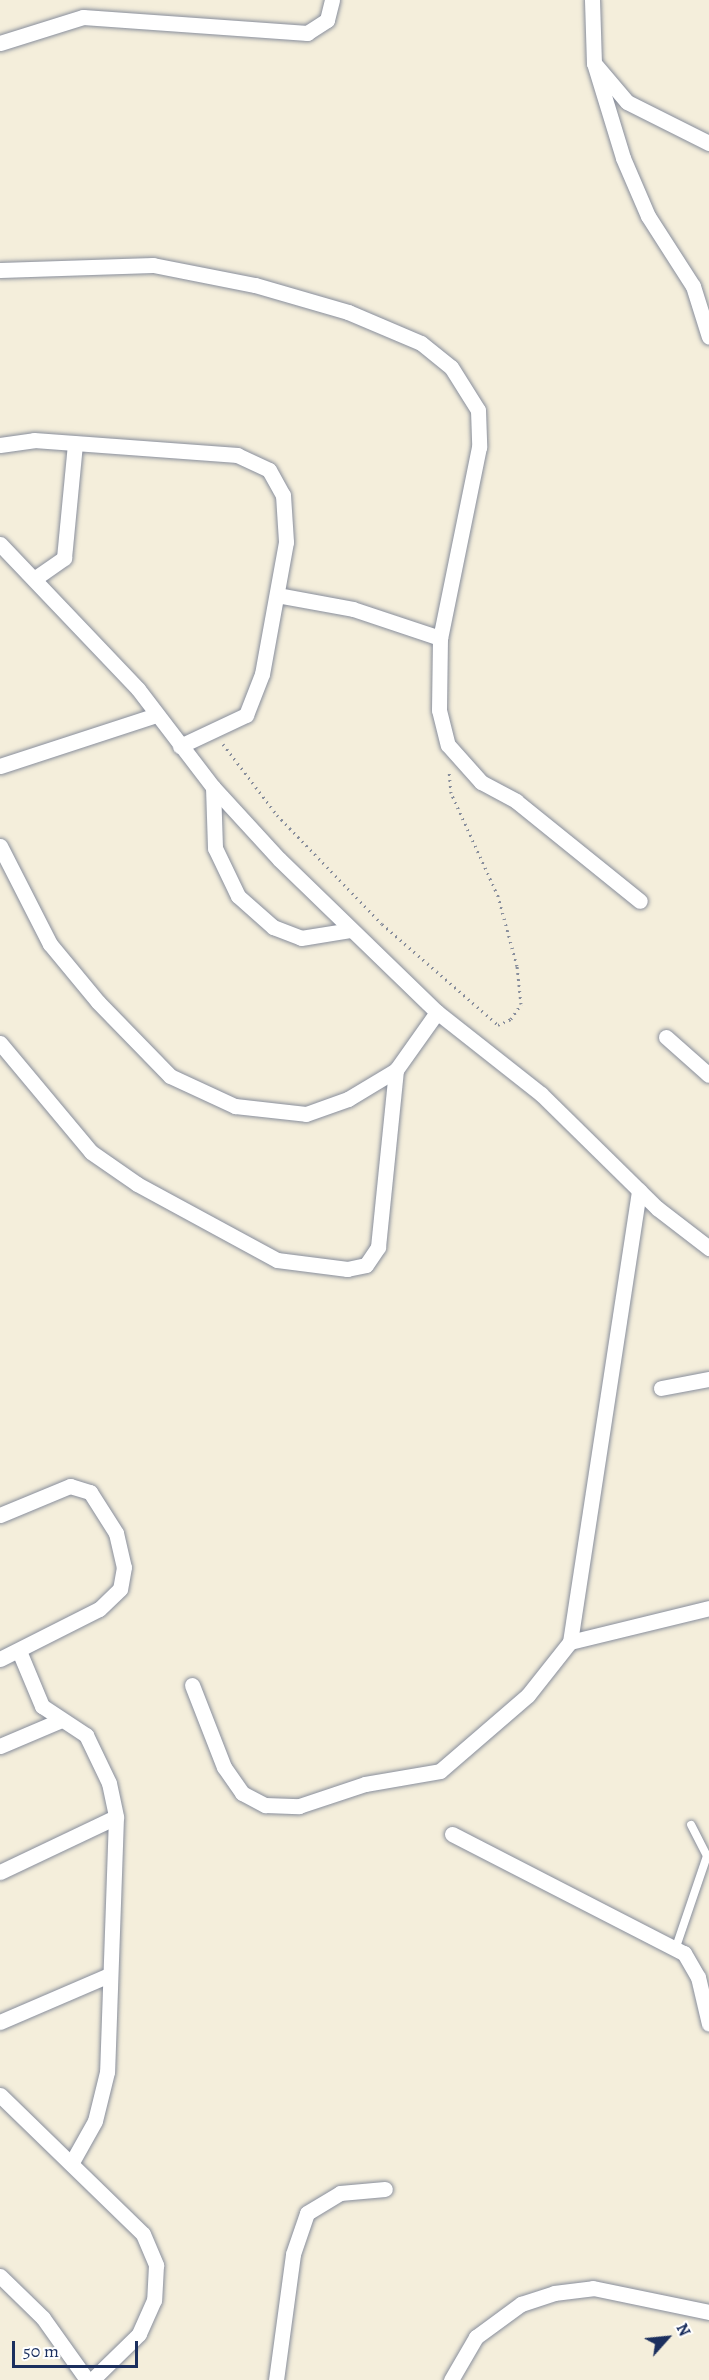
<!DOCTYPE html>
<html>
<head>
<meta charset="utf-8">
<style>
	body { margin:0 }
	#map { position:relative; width:709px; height:2380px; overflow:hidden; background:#f4eedb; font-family:Alegreya,serif }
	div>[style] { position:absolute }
	.path>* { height:3px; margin-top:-1.5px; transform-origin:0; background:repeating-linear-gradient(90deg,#888e9c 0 1.5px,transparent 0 6px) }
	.roads { filter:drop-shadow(0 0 2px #888e9c) drop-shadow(0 0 2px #888e9c) }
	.service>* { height:8px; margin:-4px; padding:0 4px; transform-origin:4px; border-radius:4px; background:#fff }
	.minor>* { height:15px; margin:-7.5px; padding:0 7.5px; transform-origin:7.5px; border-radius:7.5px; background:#fff }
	span { translate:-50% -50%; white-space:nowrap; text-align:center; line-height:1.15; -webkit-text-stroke:6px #fff; paint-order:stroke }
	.north { position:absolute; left:637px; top:2308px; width:60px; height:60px; -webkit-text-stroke:4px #fff; paint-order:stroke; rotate:63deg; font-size:16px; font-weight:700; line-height:24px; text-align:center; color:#1b2f5e }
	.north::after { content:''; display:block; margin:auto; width:21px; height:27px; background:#1b2f5e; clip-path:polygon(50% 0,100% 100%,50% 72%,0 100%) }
	.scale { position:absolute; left:12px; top:2341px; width:126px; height:27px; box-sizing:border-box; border:3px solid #1b2f5e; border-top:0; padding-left:8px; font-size:18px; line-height:21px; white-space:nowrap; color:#1b2f5e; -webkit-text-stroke:4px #fff; paint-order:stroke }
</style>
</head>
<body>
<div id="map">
	<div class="path">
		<i style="left:223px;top:744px;width:89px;rotate:52.7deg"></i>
		<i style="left:277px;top:815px;width:151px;rotate:46.1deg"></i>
		<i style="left:382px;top:924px;width:154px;rotate:41deg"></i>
		<i style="left:498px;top:1025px;width:14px;rotate:-25deg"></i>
		<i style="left:511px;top:1019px;width:18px;rotate:-56deg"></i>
		<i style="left:521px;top:1004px;width:38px;rotate:-96deg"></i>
		<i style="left:517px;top:966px;width:73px;rotate:-105.2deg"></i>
		<i style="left:498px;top:896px;width:113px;rotate:-114.5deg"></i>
		<i style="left:451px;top:793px;width:23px;rotate:-95deg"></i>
	</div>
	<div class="roads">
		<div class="service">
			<i style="left:676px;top:1947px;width:96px;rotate:-71.2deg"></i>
			<i style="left:707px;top:1856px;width:35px;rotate:-117deg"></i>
		</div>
		<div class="minor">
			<i style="left:592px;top:0;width:63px;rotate:88.2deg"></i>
			<i style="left:594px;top:63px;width:51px;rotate:49.8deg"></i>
			<i style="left:627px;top:102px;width:92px;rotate:26.6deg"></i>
			<i style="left:0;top:43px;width:87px;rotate:-17.4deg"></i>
			<i style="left:83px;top:17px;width:225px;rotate:4.1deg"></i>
			<i style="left:307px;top:33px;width:24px;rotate:-33deg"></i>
			<i style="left:327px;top:20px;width:21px;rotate:-76deg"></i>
			<i style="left:594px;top:63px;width:99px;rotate:73deg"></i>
			<i style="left:623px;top:158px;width:63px;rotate:66.7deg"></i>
			<i style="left:648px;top:216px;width:83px;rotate:57.3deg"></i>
			<i style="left:693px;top:286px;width:53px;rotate:72.6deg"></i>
			<i style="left:0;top:270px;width:153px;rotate:-1.9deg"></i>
			<i style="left:153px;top:265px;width:104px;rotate:11.1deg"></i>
			<i style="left:255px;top:285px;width:97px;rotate:16.2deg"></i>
			<i style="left:348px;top:312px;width:79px;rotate:23deg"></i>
			<i style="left:421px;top:343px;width:38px;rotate:39deg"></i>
			<i style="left:451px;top:367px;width:51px;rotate:57.9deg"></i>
			<i style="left:478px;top:410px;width:37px;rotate:88deg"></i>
			<i style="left:479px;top:447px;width:195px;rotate:101.5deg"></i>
			<i style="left:440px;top:638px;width:72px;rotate:90.8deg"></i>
			<i style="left:439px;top:710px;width:36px;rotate:76deg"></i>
			<i style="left:448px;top:745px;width:50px;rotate:48.3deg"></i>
			<i style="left:481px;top:782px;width:40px;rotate:28deg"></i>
			<i style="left:516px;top:801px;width:159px;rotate:38.9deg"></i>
			<i style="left:0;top:445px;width:34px;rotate:-8deg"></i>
			<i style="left:34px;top:440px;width:204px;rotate:4.2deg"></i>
			<i style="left:237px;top:455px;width:35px;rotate:25deg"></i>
			<i style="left:269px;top:470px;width:29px;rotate:61deg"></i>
			<i style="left:283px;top:495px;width:47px;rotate:86.3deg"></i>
			<i style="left:286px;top:542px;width:134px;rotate:100.3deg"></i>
			<i style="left:262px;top:674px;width:44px;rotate:111.3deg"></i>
			<i style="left:246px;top:715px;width:73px;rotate:154.8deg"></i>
			<i style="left:0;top:544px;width:200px;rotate:46.4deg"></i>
			<i style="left:138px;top:689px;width:123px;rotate:52.6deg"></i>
			<i style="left:213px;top:787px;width:98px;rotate:47.5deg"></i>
			<i style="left:279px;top:859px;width:220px;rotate:44.1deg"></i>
			<i style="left:437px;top:1012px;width:132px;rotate:38.3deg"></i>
			<i style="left:541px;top:1094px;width:163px;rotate:44.5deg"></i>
			<i style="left:657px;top:1208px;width:66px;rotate:37.6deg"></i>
			<i style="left:34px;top:579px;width:37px;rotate:-35deg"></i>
			<i style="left:64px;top:558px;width:115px;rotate:-84.5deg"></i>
			<i style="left:277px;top:595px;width:77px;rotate:10.4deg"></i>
			<i style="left:353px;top:609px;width:92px;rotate:18.4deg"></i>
			<i style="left:0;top:766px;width:164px;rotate:-18.1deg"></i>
			<i style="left:213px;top:787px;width:61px;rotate:88.1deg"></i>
			<i style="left:215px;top:848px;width:53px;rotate:64.4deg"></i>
			<i style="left:238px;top:896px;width:47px;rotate:41.5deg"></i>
			<i style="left:273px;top:927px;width:30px;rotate:21deg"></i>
			<i style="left:301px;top:938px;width:51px;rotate:-9.1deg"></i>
			<i style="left:0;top:846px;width:110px;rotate:63deg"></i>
			<i style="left:50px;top:944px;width:75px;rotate:50.4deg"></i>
			<i style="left:98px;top:1002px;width:103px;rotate:45.8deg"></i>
			<i style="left:170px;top:1076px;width:72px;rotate:24.8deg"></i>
			<i style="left:235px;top:1106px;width:71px;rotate:6.4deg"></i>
			<i style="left:306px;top:1114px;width:45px;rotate:-19.7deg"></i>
			<i style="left:348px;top:1099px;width:56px;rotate:-31.1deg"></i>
			<i style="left:396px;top:1070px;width:71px;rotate:-54.7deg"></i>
			<i style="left:666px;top:1037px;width:57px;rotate:41.5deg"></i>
			<i style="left:0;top:1043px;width:142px;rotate:50.1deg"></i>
			<i style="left:91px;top:1152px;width:56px;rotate:34.8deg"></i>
			<i style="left:137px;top:1184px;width:159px;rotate:28.5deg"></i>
			<i style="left:277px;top:1260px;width:71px;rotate:7.3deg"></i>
			<i style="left:347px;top:1269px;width:19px;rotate:-12deg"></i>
			<i style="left:366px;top:1265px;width:22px;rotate:-56deg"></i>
			<i style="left:378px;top:1247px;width:178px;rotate:-84.2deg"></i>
			<i style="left:661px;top:1388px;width:49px;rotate:-10.6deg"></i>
			<i style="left:0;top:1515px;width:76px;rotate:-22.5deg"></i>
			<i style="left:70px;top:1486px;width:21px;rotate:17deg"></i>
			<i style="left:90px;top:1492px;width:49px;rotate:57.6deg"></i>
			<i style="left:116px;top:1533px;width:35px;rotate:77deg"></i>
			<i style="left:124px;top:1567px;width:22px;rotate:100deg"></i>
			<i style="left:120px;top:1589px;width:29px;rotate:136deg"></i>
			<i style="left:99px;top:1609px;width:111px;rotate:153.2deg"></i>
			<i style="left:570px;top:1642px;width:457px;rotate:-81.3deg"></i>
			<i style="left:19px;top:1651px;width:60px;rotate:67.3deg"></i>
			<i style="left:42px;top:1706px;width:53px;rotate:33.4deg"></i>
			<i style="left:86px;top:1735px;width:53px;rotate:64.4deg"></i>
			<i style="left:109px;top:1783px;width:35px;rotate:78deg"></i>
			<i style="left:116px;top:1817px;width:255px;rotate:92deg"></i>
			<i style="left:107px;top:2072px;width:50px;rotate:103.8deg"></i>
			<i style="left:95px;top:2121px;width:47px;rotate:119.3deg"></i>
			<i style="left:192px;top:1685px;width:88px;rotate:68.7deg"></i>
			<i style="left:224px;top:1767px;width:32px;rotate:55deg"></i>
			<i style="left:242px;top:1793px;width:26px;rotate:28deg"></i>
			<i style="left:265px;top:1805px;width:34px;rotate:2deg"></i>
			<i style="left:299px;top:1806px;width:70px;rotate:-18.4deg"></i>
			<i style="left:365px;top:1784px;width:76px;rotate:-9.8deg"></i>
			<i style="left:440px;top:1771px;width:116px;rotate:-40.8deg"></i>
			<i style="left:528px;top:1695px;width:68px;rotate:-51.6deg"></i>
			<i style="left:570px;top:1642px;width:143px;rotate:-13.7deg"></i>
			<i style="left:0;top:1746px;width:64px;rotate:-23deg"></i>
			<i style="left:452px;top:1834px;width:261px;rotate:27.2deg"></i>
			<i style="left:684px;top:1953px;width:28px;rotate:60deg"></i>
			<i style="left:698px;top:1977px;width:48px;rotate:76.8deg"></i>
			<i style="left:0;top:1872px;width:128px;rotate:-25.4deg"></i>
			<i style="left:0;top:2022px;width:116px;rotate:-23.3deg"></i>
			<i style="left:0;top:2095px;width:199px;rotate:44.2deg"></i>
			<i style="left:143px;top:2234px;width:34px;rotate:67deg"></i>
			<i style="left:156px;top:2265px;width:35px;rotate:93deg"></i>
			<i style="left:154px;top:2300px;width:37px;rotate:114deg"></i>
			<i style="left:139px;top:2334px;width:66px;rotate:135.6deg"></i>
			<i style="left:0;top:2276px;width:60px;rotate:44.3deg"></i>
			<i style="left:43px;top:2318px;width:76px;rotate:54.6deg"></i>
			<i style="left:276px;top:2380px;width:127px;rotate:-82.3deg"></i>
			<i style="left:293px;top:2254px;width:43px;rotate:-71.1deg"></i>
			<i style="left:307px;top:2213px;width:39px;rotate:-31deg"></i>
			<i style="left:340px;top:2193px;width:45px;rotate:-5.1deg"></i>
			<i style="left:451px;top:2380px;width:50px;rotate:-59.8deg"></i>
			<i style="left:476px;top:2337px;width:56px;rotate:-36.3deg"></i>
			<i style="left:521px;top:2304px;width:35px;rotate:-18deg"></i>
			<i style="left:554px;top:2293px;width:39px;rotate:-7deg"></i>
			<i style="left:593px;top:2288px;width:118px;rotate:11.7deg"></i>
		</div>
	</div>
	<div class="north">N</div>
	<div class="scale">50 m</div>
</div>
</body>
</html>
